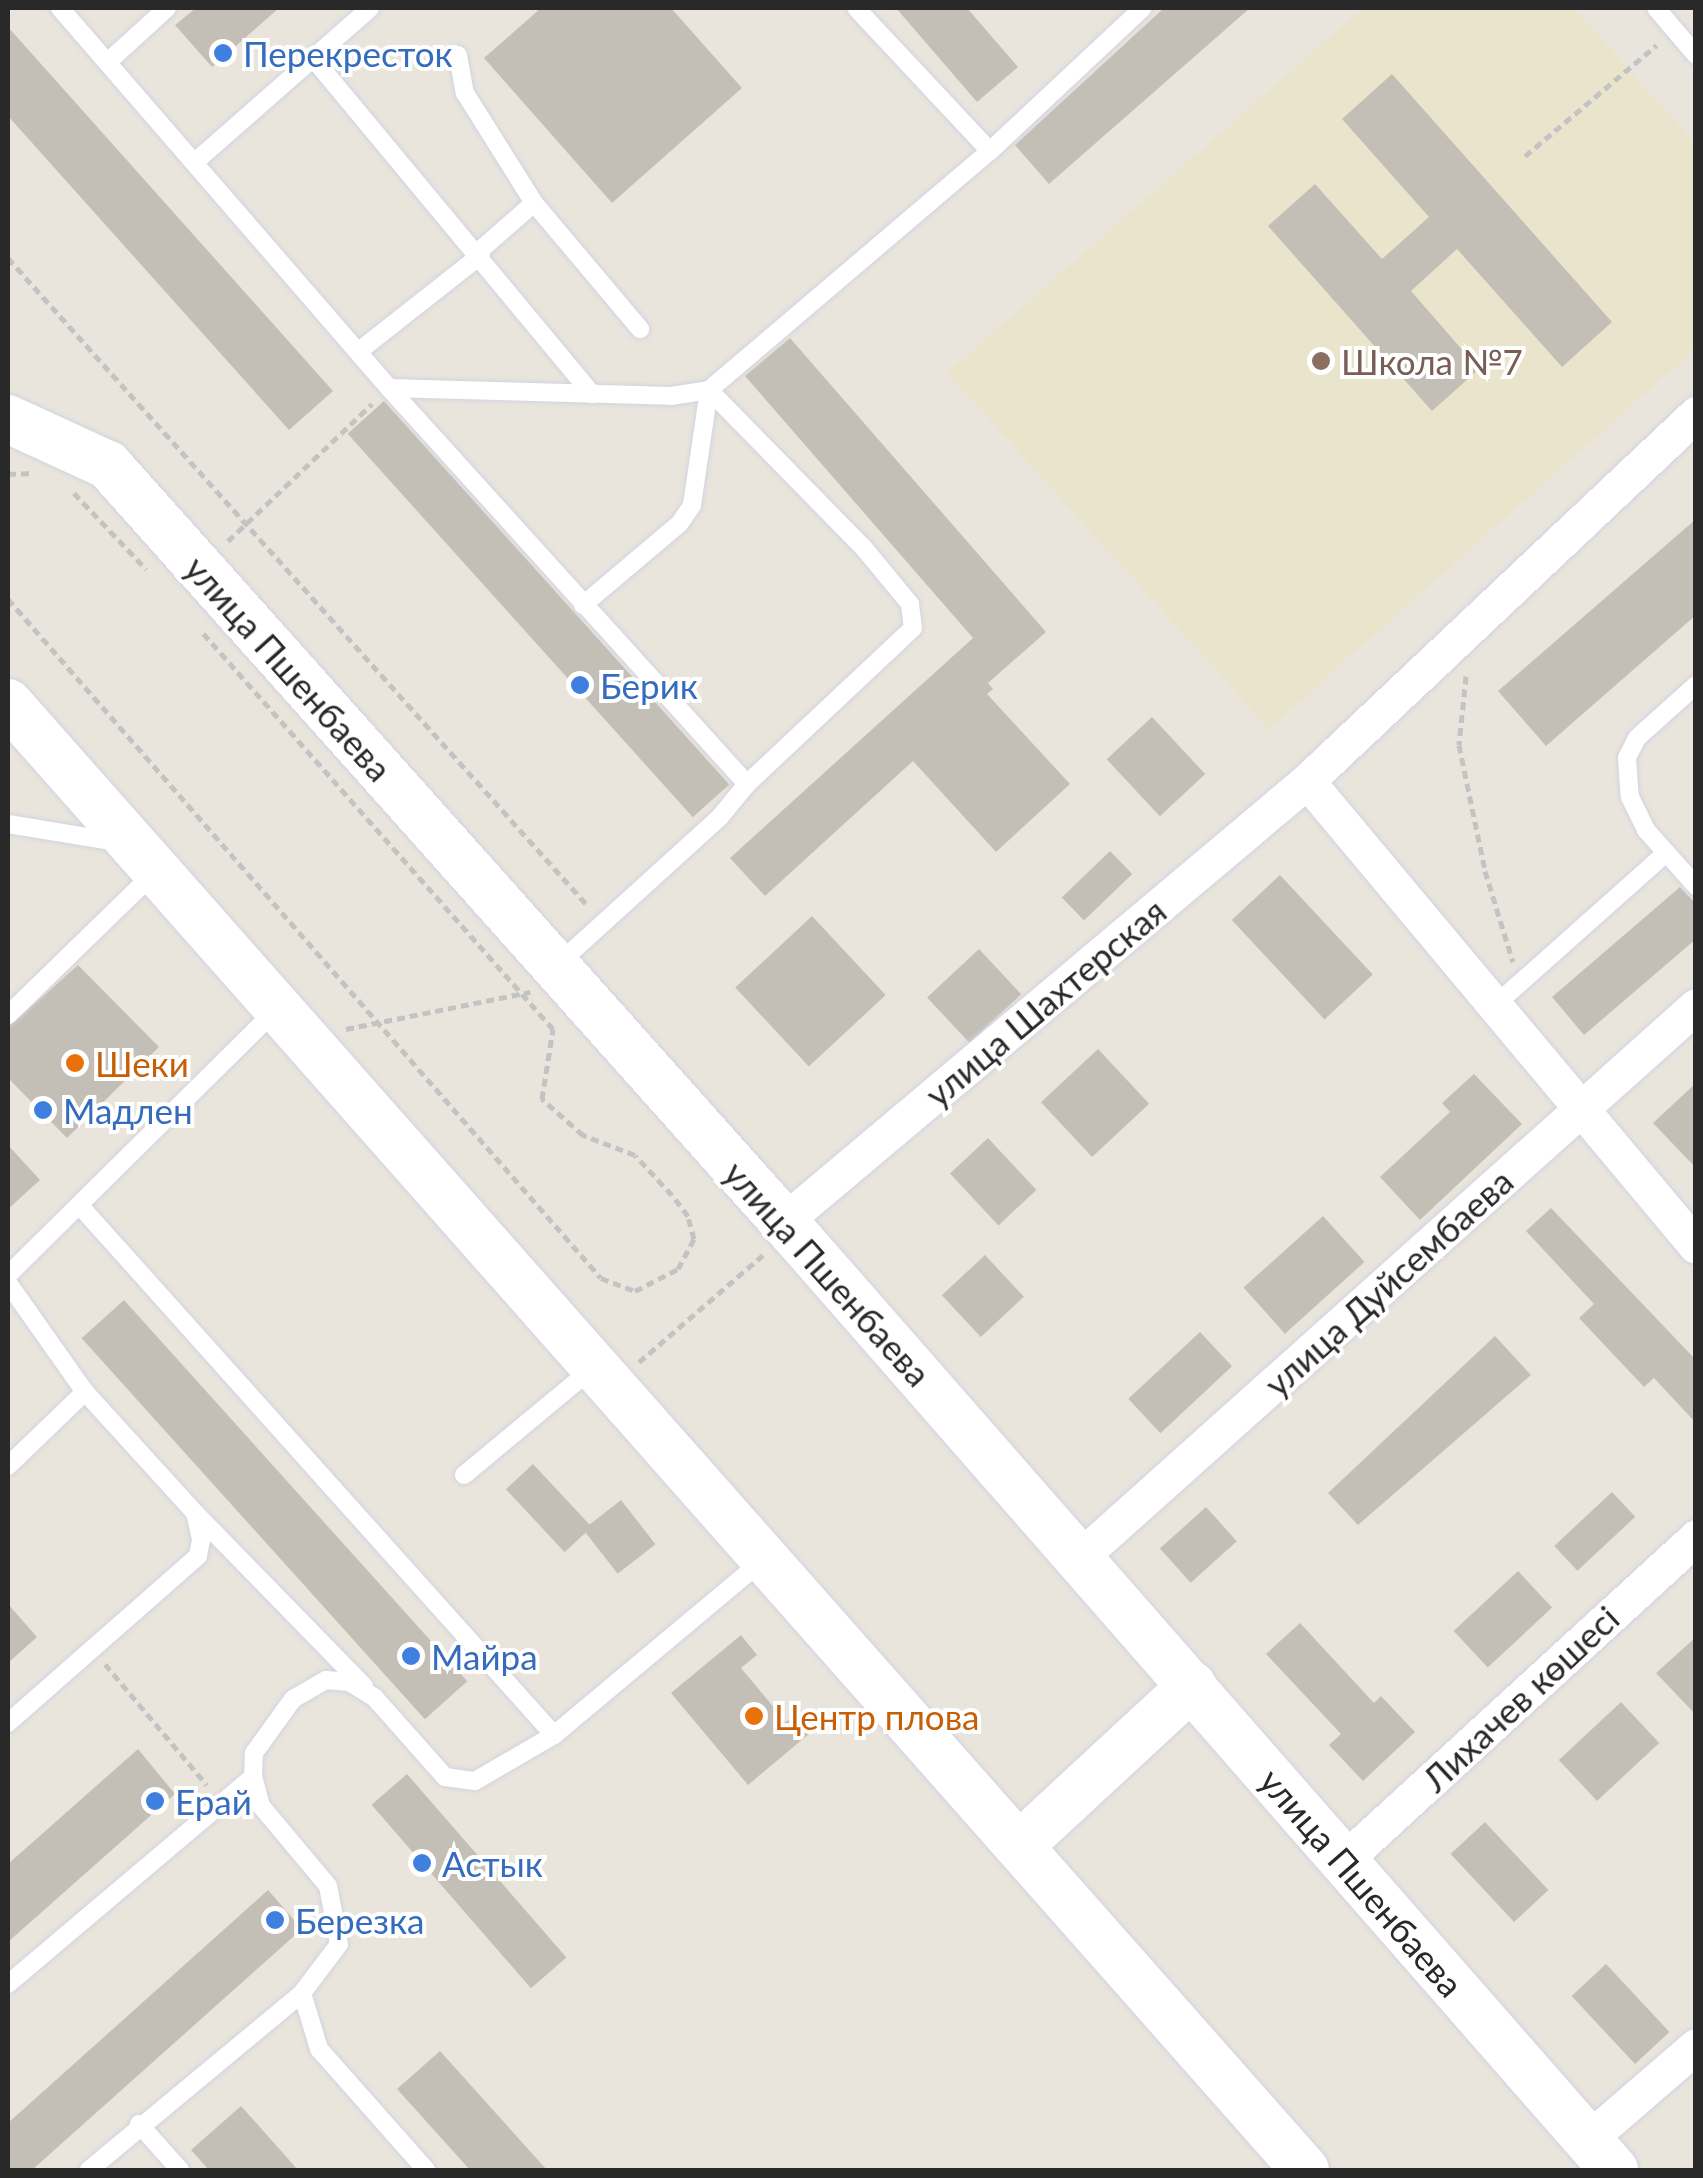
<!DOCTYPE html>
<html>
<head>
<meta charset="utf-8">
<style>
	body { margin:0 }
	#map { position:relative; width:1703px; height:2178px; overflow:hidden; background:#eae5dc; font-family:Lato,sans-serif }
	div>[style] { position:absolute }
	.education>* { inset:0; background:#ebe4cc }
	.building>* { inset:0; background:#c3bfb7; transform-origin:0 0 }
	.path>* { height:5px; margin-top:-2.5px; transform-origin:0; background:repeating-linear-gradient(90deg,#c3c3c3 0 8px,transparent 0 13px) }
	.roads { filter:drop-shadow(0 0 2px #d1d3e1) drop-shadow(0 0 2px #d1d3e1) }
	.service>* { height:18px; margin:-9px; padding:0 9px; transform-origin:9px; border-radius:9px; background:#fff }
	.minor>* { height:35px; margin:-17.5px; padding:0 17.5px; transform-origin:17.5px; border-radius:17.5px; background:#fff }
	.secondary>* { height:48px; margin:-24px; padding:0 24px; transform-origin:24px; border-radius:24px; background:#fff }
	.dots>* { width:28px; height:28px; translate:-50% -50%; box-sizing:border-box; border:5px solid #fff; border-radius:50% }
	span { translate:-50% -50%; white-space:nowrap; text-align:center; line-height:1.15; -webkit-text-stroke:8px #fff; paint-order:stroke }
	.shop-label { font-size:35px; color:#366cbe }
	.left { translate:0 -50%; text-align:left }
	.education-label { font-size:35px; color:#785e54 }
	.street-label { font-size:35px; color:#292929 }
	.food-label { font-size:35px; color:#c56008 }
	.frame { position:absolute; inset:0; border:10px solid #292929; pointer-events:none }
</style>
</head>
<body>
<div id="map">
	<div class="education">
		<i style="clip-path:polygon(1363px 8px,1574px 8px,1695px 143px,1695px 349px,1269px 729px,947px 373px)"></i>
	</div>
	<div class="building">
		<i style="clip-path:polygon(196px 8px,279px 8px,212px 67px,175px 25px)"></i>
		<i style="clip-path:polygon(541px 8px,671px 8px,742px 88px,612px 203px,484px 58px)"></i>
		<i style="clip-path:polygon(896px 8px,967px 8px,1018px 67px,977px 102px)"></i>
		<i style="clip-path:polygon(1164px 8px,1250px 8px,1049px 184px,1015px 145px)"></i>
		<i style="clip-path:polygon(8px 27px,333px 391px,289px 430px,8px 116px)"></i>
		<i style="clip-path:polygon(1392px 74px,1612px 322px,1562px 367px,1457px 249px,1411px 291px,1479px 369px,1432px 411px,1268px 226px,1315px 184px,1382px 259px,1429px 217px,1342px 119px)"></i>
		<i style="clip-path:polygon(790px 338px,1046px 632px,988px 683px,993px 689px,987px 694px,1070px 784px,996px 852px,913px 761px,765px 896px,730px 858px,973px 638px,745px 376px)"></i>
		<i style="left:384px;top:401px;width:516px;height:49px;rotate:48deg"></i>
		<i style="clip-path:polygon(1696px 519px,1696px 615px,1546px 746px,1498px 691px)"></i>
		<i style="left:1152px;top:717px;width:78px;height:62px;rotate:47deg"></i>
		<i style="left:1110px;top:851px;width:32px;height:67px;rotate:46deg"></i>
		<i style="left:1280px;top:875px;width:136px;height:66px;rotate:47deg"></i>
		<i style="clip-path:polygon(1680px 887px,1696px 904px,1696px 939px,1584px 1035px,1552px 997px)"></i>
		<i style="left:812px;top:916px;width:108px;height:105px;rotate:47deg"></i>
		<i style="left:979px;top:949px;width:62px;height:71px;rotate:47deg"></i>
		<i style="clip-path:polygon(78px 965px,159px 1047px,67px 1138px,8px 1078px,8px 1027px)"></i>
		<i style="left:1098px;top:1049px;width:75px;height:78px;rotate:47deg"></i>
		<i style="clip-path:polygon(1474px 1074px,1522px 1124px,1420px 1220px,1380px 1177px,1450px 1112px,1442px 1103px)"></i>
		<i style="clip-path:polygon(1696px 1083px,1696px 1168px,1653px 1123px)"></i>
		<i style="left:988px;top:1138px;width:71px;height:52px;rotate:47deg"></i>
		<i style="clip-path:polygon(8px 1145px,40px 1180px,8px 1209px)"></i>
		<i style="clip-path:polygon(1551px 1208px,1696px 1360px,1696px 1423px,1654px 1378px,1644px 1387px,1579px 1318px,1594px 1304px,1526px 1231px)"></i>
		<i style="left:1323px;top:1216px;width:62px;height:107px;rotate:48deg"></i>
		<i style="left:985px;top:1255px;width:57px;height:59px;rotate:47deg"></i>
		<i style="left:124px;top:1300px;width:513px;height:57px;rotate:48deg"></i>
		<i style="left:1200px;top:1332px;width:47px;height:98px;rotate:47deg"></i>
		<i style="clip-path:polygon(1495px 1336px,1531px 1375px,1358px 1525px,1328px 1493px)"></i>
		<i style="left:533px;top:1464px;width:86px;height:37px;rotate:47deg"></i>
		<i style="left:1612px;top:1492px;width:34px;height:79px;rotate:47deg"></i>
		<i style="left:621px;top:1500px;width:56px;height:48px;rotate:52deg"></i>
		<i style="left:1206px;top:1507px;width:46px;height:62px;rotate:48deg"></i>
		<i style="left:1518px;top:1571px;width:50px;height:88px;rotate:47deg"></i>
		<i style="clip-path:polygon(8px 1604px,37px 1637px,8px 1663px)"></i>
		<i style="clip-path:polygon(1300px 1623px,1374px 1703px,1381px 1696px,1415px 1732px,1363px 1781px,1329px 1745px,1341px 1734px,1266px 1654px)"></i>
		<i style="clip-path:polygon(741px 1635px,757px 1655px,741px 1668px,786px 1722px,802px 1710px,816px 1728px,748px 1785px,671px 1693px)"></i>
		<i style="clip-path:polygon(1696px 1637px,1696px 1715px,1656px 1673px)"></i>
		<i style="left:1621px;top:1702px;width:56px;height:85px;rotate:47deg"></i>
		<i style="clip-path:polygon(138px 1749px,175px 1794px,8px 1942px,8px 1864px)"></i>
		<i style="left:407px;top:1774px;width:243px;height:47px;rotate:49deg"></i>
		<i style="left:1485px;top:1822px;width:93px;height:47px;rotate:47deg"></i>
		<i style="clip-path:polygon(268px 1890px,302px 1929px,32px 2170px,8px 2170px,8px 2123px)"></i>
		<i style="left:1606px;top:1964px;width:93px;height:47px;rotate:47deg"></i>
		<i style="clip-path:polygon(440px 2051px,547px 2170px,470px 2170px,397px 2089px)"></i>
		<i style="clip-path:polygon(241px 2106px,298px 2170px,209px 2170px,191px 2150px)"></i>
	</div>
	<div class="path">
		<i style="left:1525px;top:156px;width:172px;rotate:-40.1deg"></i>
		<i style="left:8px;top:258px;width:870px;rotate:48.17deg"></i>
		<i style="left:8px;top:474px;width:26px;rotate:-2deg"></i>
		<i style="left:74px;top:493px;width:105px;rotate:46.5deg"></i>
		<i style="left:228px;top:541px;width:199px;rotate:-43.6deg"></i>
		<i style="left:8px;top:599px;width:901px;rotate:48.87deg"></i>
		<i style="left:601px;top:1278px;width:36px;rotate:21deg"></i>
		<i style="left:635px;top:1291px;width:48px;rotate:-27.1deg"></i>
		<i style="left:678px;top:1269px;width:34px;rotate:-62deg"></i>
		<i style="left:694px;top:1239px;width:24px;rotate:-105deg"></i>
		<i style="left:688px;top:1216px;width:26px;rotate:-127deg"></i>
		<i style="left:672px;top:1195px;width:54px;rotate:-132.8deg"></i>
		<i style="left:635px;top:1155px;width:56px;rotate:-159deg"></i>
		<i style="left:583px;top:1135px;width:55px;rotate:-138.7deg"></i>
		<i style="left:542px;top:1099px;width:71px;rotate:-81.1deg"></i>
		<i style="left:553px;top:1029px;width:529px;rotate:-131.47deg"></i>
		<i style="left:1466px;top:676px;width:69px;rotate:95.8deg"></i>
		<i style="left:1459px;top:745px;width:129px;rotate:78.3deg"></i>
		<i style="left:1485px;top:871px;width:95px;rotate:72.9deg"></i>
		<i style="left:346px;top:1029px;width:188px;rotate:-11.4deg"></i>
		<i style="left:639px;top:1362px;width:164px;rotate:-40.8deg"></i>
		<i style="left:105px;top:1664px;width:158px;rotate:49.9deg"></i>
	</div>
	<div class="roads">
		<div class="service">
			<i style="left:60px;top:8px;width:503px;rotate:49.11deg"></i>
			<i style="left:389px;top:388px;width:534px;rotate:47.89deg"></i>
			<i style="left:747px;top:784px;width:44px;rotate:129.5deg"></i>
			<i style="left:719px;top:818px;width:220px;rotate:137.8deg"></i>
			<i style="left:856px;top:8px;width:196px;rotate:46.9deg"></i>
			<i style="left:1656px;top:8px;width:62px;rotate:49.6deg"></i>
			<i style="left:458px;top:55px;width:39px;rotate:80deg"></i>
			<i style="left:465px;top:93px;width:130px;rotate:57.9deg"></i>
			<i style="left:313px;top:58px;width:437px;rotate:50.3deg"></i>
			<i style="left:110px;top:60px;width:77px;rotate:-42.4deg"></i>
			<i style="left:196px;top:161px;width:232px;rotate:-41.3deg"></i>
			<i style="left:478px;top:252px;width:74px;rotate:-41.2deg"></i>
			<i style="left:534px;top:203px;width:165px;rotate:49.9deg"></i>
			<i style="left:359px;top:351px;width:155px;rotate:-38.2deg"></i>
			<i style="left:389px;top:388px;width:282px;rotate:1.6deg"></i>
			<i style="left:671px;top:396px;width:38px;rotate:-9deg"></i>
			<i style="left:709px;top:390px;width:220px;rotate:45.6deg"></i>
			<i style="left:863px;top:547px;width:74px;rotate:50.5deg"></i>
			<i style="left:910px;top:604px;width:24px;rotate:83deg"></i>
			<i style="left:913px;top:628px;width:228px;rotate:136.8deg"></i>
			<i style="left:583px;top:605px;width:127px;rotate:-40.2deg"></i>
			<i style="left:680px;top:523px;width:22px;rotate:-56deg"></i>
			<i style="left:692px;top:505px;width:116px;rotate:-81.6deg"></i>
			<i style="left:709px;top:390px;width:369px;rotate:-40.4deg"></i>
			<i style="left:990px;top:151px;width:209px;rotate:-43.1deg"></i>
			<i style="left:1696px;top:685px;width:79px;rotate:138.1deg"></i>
			<i style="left:1637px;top:738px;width:22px;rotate:117deg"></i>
			<i style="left:1627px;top:758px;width:39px;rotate:86deg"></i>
			<i style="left:1630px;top:797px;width:37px;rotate:64deg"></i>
			<i style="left:1646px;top:830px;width:75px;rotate:48.2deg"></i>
			<i style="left:8px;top:824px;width:110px;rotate:9.4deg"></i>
			<i style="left:1493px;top:1007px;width:232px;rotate:-41.7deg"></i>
			<i style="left:8px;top:1015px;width:204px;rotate:-44.2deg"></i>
			<i style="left:81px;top:1207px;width:709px;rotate:48.14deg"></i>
			<i style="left:8px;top:1275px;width:378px;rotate:-44.7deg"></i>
			<i style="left:8px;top:1283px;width:133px;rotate:54.8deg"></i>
			<i style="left:85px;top:1392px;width:164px;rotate:47.7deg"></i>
			<i style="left:195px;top:1513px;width:28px;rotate:77deg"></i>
			<i style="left:201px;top:1540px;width:16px;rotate:101deg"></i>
			<i style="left:198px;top:1556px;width:253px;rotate:138.7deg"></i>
			<i style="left:8px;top:1466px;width:107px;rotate:-43.9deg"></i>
			<i style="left:464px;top:1475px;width:168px;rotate:-39.7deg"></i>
			<i style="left:197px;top:1515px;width:239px;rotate:45.7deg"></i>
			<i style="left:8px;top:1984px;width:321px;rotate:-40.2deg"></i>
			<i style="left:302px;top:1993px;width:59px;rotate:73.1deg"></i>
			<i style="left:319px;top:2049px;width:162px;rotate:48.5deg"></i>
			<i style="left:139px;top:2124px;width:62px;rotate:48.3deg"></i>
			<i style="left:89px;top:2170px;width:277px;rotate:-39.7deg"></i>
			<i style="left:302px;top:1993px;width:61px;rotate:-52.9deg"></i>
			<i style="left:339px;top:1944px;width:59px;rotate:-100.7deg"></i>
			<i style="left:328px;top:1886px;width:104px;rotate:-129.9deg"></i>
			<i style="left:261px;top:1806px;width:30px;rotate:-105deg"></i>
			<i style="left:253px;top:1777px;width:24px;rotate:-88deg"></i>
			<i style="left:254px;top:1753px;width:67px;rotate:-54.2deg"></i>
			<i style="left:293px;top:1699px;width:38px;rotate:-30deg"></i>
			<i style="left:326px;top:1680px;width:23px;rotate:5deg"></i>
			<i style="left:349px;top:1682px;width:29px;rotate:31deg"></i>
			<i style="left:374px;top:1697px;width:107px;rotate:48.4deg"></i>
			<i style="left:445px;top:1777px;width:30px;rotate:8deg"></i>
			<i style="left:475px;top:1781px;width:91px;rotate:-30.2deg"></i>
			<i style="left:554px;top:1735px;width:273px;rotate:-39.9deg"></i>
		</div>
		<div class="minor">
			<i style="left:1307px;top:781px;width:606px;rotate:50.09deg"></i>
			<i style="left:783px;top:1222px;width:685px;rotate:-40.08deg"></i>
			<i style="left:1307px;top:781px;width:535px;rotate:-43.33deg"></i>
			<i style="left:1079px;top:1558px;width:828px;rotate:-41.82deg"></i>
			<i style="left:1344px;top:1860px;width:478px;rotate:-42.5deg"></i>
			<i style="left:1586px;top:2141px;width:145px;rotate:-40.8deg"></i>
		</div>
		<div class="secondary">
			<i style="left:8px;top:419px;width:110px;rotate:24.7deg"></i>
			<i style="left:108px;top:465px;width:1027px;rotate:48.24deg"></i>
			<i style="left:792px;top:1231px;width:1248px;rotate:48.8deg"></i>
			<i style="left:8px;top:703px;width:1958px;rotate:48.52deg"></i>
			<i style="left:1019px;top:1846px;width:236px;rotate:-42.8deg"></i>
		</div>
	</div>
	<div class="dots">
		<i style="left:223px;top:53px;background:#3f7fe0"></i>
		<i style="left:1321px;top:361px;background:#8d6e63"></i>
		<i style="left:580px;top:685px;background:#3f7fe0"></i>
		<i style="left:75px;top:1063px;background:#e8710a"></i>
		<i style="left:43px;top:1110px;background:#3f7fe0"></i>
		<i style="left:411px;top:1656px;background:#3f7fe0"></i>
		<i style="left:754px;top:1716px;background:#e8710a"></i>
		<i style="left:155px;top:1801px;background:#3f7fe0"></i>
		<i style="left:422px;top:1863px;background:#3f7fe0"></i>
		<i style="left:275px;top:1920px;background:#3f7fe0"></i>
	</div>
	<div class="shop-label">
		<span class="left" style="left:243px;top:53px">Перекресток</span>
		<span class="left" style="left:600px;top:685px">Берик</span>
		<span class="left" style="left:63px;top:1110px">Мадлен</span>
		<span class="left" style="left:431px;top:1656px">Майра</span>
		<span class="left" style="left:175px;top:1801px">Ерай</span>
		<span class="left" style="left:442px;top:1863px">Астык</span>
		<span class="left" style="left:295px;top:1920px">Березка</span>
	</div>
	<div class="education-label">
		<span class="left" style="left:1341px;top:361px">Школа №7</span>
	</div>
	<div class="street-label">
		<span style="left:289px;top:668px;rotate:48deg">улица Пшенбаева</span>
		<span style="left:1045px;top:1002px;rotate:-40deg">улица Шахтерская</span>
		<span style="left:828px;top:1273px;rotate:48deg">улица Пшенбаева</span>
		<span style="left:1388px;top:1282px;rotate:-42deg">улица Дуйсембаева</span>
		<span style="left:1520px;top:1698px;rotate:-43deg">Лихачев көшесі</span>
		<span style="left:1362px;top:1882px;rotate:49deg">улица Пшенбаева</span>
	</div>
	<div class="food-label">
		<span class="left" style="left:95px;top:1063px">Шеки</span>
		<span class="left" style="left:774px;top:1716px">Центр плова</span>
	</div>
	<div class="frame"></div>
</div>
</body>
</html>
